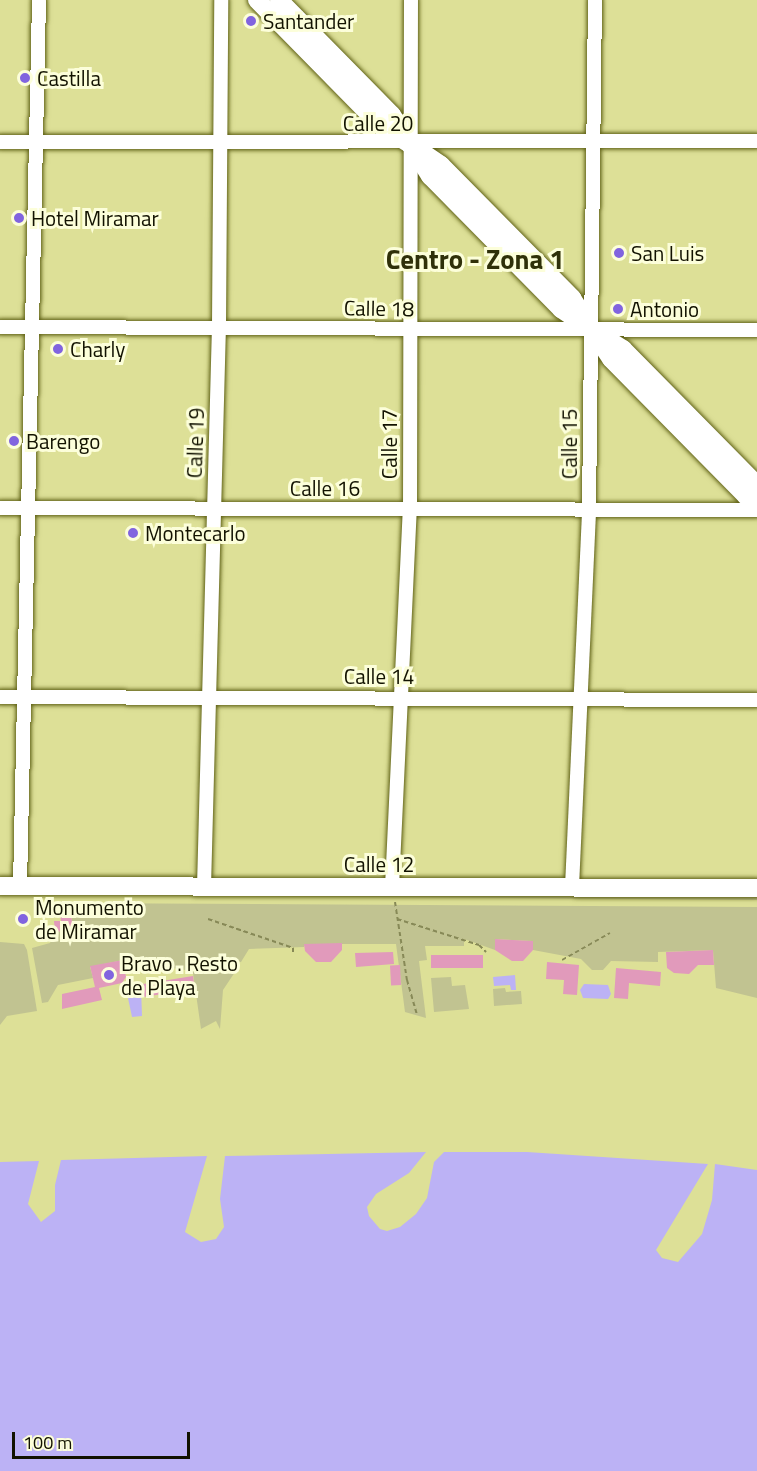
<!DOCTYPE html>
<html>
<head>
<meta charset="utf-8">
<style>
	body { margin:0 }
	#map { position:relative; width:757px; height:1471px; overflow:hidden; background:#dde097; font-family:"Titillium Web",sans-serif }
	div>[style] { position:absolute }
	.green>* { inset:0; background:#c1c391 }
	.water>* { inset:0; background:#bcb2f5 }
	.building>* { inset:0; background:#e19abb; transform-origin:0 0 }
	.path>* { height:2px; margin-top:-1px; transform-origin:0; background:repeating-linear-gradient(90deg,#878957 0 4.5px,transparent 0 7.5px) }
	.roads { filter:drop-shadow(0 0 2px #606216) drop-shadow(0 0 2px #606216) }
	.street>* { height:14px; margin:-7px; padding:0 7px; transform-origin:7px; border-radius:7px; background:#fff }
	.secondary>* { height:18px; margin:-9px; padding:0 9px; transform-origin:9px; border-radius:9px; background:#fff }
	.dots>* { width:16px; height:16px; translate:-50% -50%; box-sizing:border-box; border:3px solid #fcfeda; border-radius:50% }
	span { translate:-50% -50%; white-space:nowrap; text-align:center; line-height:1.15; -webkit-text-stroke:6px #fcfeda; paint-order:stroke }
	.poi-label { font-size:21px; color:#121200 }
	.left { translate:0 -50%; text-align:left }
	.street-label { font-size:21px; color:#121200 }
	.district-label { font-size:27px; color:#2f3009; font-weight:700 }
	.scale { position:absolute; left:12px; top:1432px; width:178px; height:27px; box-sizing:border-box; border:3px solid #121200; border-top:0; padding-left:8px; font-size:18px; line-height:21px; white-space:nowrap; color:#121200; -webkit-text-stroke:4px #fcfeda; paint-order:stroke }
</style>
</head>
<body>
<div id="map">
	<div class="green">
		<i style="clip-path:polygon(15px 892px,757px 897px,757px 900px,15px 894px)"></i>
		<i style="clip-path:polygon(63px 903px,757px 907px,757px 998px,716px 988px,713px 950px,658px 952px,658px 962px,611px 961px,603px 970px,592px 970px,581px 959px,533px 950px,532px 941px,496px 939px,495px 950px,464px 939px,464px 946px,425px 946px,427px 960px,419px 961px,426px 1018px,405px 1012px,396px 944px,305px 944px,304px 947px,249px 949px,241px 962px,234px 963px,235px 972px,223px 990px,220px 1029px,216px 1021px,201px 1029px,193px 973px,179px 968px,126px 973px,123px 960px,90px 967px,93px 978px,58px 985px,48px 1002px,42px 1003px,32px 948px,50px 943px,55px 932px,73px 930px,71px 914px,64px 915px)"></i>
		<i style="clip-path:polygon(0 942px,24px 944px,27px 950px,37px 1011px,7px 1016px,0 1025px)"></i>
		<i style="clip-path:polygon(451px 977px,452px 986px,465px 985px,469px 1009px,434px 1012px,431px 978px)"></i>
		<i style="clip-path:polygon(505px 988px,506px 992px,521px 991px,522px 1004px,494px 1006px,493px 989px)"></i>
	</div>
	<div class="water">
		<i style="clip-path:polygon(515px 975px,516px 990px,511px 990px,510px 985px,494px 986px,493px 977px)"></i>
		<i style="clip-path:polygon(584px 984px,608px 985px,611px 994px,608px 999px,583px 998px,580px 990px)"></i>
		<i style="clip-path:polygon(141px 987px,142px 1016px,132px 1017px,128px 998px,133px 988px)"></i>
		<i style="clip-path:polygon(426px 1152px,409px 1173px,376px 1194px,367px 1207px,369px 1216px,380px 1229px,387px 1231px,400px 1227px,416px 1214px,427px 1198px,434px 1162px,444px 1152px,527px 1152px,708px 1164px,656px 1250px,662px 1258px,678px 1262px,702px 1234px,712px 1200px,715px 1164px,757px 1170px,757px 1471px,0 1471px,0 1162px,39px 1161px,28px 1204px,41px 1222px,55px 1211px,55px 1185px,61px 1160px,207px 1156px,185px 1232px,201px 1242px,216px 1239px,224px 1227px,220px 1199px,225px 1156px)"></i>
	</div>
	<div class="building">
		<i style="clip-path:polygon(71px 914px,73px 930px,55px 932px,54px 921px,61px 921px,60px 915px)"></i>
		<i style="clip-path:polygon(495px 939px,533px 941px,533px 950px,523px 961px,512px 961px,495px 950px)"></i>
		<i style="clip-path:polygon(342px 943px,342px 950px,331px 962px,316px 962px,305px 951px,304px 944px)"></i>
		<i style="clip-path:polygon(713px 950px,714px 965px,698px 965px,689px 974px,674px 973px,667px 968px,666px 952px)"></i>
		<i style="clip-path:polygon(393px 952px,394px 964px,356px 967px,355px 953px)"></i>
		<i style="left:431px;top:955px;width:52px;height:13px"></i>
		<i style="clip-path:polygon(123px 960px,126px 977px,122px 983px,99px 988px,102px 1000px,62px 1009px,62px 994px,95px 987px,90px 966px)"></i>
		<i style="clip-path:polygon(547px 962px,579px 965px,577px 995px,563px 994px,564px 980px,546px 979px)"></i>
		<i style="left:400px;top:965px;width:20px;height:10px;rotate:87deg"></i>
		<i style="clip-path:polygon(616px 968px,661px 972px,660px 986px,629px 983px,628px 999px,614px 998px)"></i>
		<i style="left:193px;top:976px;width:13px;height:52px;rotate:81deg"></i>
	</div>
	<div class="path">
		<i style="left:395px;top:902px;width:79px;rotate:81.3deg"></i>
		<i style="left:407px;top:980px;width:35px;rotate:74deg"></i>
		<i style="left:208px;top:919px;width:90px;rotate:18.8deg"></i>
		<i style="left:293px;top:948px;width:5px;rotate:90deg"></i>
		<i style="left:397px;top:919px;width:86px;rotate:17.6deg"></i>
		<i style="left:479px;top:945px;width:10px;rotate:45deg"></i>
		<i style="left:562px;top:960px;width:55px;rotate:-29.4deg"></i>
	</div>
	<div class="roads">
		<div class="street">
			<i style="left:0;top:142px;width:757px;rotate:-0.08deg"></i>
			<i style="left:0;top:327px;width:757px;rotate:0.23deg"></i>
			<i style="left:0;top:508px;width:757px;rotate:0.15deg"></i>
			<i style="left:0;top:697px;width:757px;rotate:0.23deg"></i>
			<i style="left:20px;top:886px;width:886px;rotate:-88.77deg"></i>
			<i style="left:204px;top:887px;width:561px;rotate:-88.47deg"></i>
			<i style="left:219px;top:326px;width:326px;rotate:-89.6deg"></i>
			<i style="left:392px;top:887px;width:378px;rotate:-87.3deg"></i>
			<i style="left:410px;top:509px;width:509px;rotate:-89.89deg"></i>
			<i style="left:572px;top:887px;width:377px;rotate:-87.4deg"></i>
			<i style="left:589px;top:510px;width:510px;rotate:-89.33deg"></i>
		</div>
		<div class="secondary">
			<i style="left:257px;top:0;width:177px;rotate:45.5deg"></i>
			<i style="left:381px;top:126px;width:34px;rotate:32deg"></i>
			<i style="left:410px;top:144px;width:38px;rotate:58deg"></i>
			<i style="left:430px;top:176px;width:187px;rotate:45.4deg"></i>
			<i style="left:561px;top:309px;width:36px;rotate:34deg"></i>
			<i style="left:591px;top:329px;width:36px;rotate:56deg"></i>
			<i style="left:611px;top:359px;width:192px;rotate:45.4deg"></i>
			<i style="left:746px;top:496px;width:13px;rotate:29deg"></i>
			<i style="left:279px;top:0;width:161px;rotate:45.5deg"></i>
			<i style="left:392px;top:115px;width:34px;rotate:58deg"></i>
			<i style="left:410px;top:144px;width:37px;rotate:34deg"></i>
			<i style="left:441px;top:165px;width:187px;rotate:45.4deg"></i>
			<i style="left:572px;top:298px;width:36px;rotate:58deg"></i>
			<i style="left:591px;top:329px;width:38px;rotate:32deg"></i>
			<i style="left:623px;top:349px;width:191px;rotate:45.4deg"></i>
			<i style="left:0;top:886px;width:757px;rotate:0.15deg"></i>
		</div>
	</div>
	<div class="dots">
		<i style="left:251px;top:21px;background:#8164df"></i>
		<i style="left:25px;top:78px;background:#8164df"></i>
		<i style="left:19px;top:218px;background:#8164df"></i>
		<i style="left:619px;top:253px;background:#8164df"></i>
		<i style="left:618px;top:309px;background:#8164df"></i>
		<i style="left:58px;top:349px;background:#8164df"></i>
		<i style="left:14px;top:441px;background:#8164df"></i>
		<i style="left:133px;top:533px;background:#8164df"></i>
		<i style="left:23px;top:919px;background:#8164df"></i>
		<i style="left:109px;top:975px;background:#8164df"></i>
	</div>
	<div class="poi-label">
		<span class="left" style="left:263px;top:21px">Santander</span>
		<span class="left" style="left:37px;top:78px">Castilla</span>
		<span class="left" style="left:31px;top:218px">Hotel Miramar</span>
		<span class="left" style="left:631px;top:253px">San Luis</span>
		<span class="left" style="left:630px;top:309px">Antonio</span>
		<span class="left" style="left:70px;top:349px">Charly</span>
		<span class="left" style="left:26px;top:441px">Barengo</span>
		<span class="left" style="left:145px;top:533px">Montecarlo</span>
		<span class="left" style="left:35px;top:919px">Monumento<br>de Miramar</span>
		<span class="left" style="left:121px;top:975px">Bravo . Resto<br>de Playa</span>
	</div>
	<div class="street-label">
		<span style="left:378px;top:123px">Calle 20</span>
		<span style="left:379px;top:308px;rotate:1deg">Calle 18</span>
		<span style="left:195px;top:443px;rotate:-88deg">Calle 19</span>
		<span style="left:389px;top:444px;rotate:-90deg">Calle 17</span>
		<span style="left:569px;top:444px;rotate:-90deg">Calle 15</span>
		<span style="left:325px;top:488px">Calle 16</span>
		<span style="left:379px;top:676px">Calle 14</span>
		<span style="left:379px;top:864px">Calle 12</span>
	</div>
	<div class="district-label">
		<span style="left:475px;top:259px">Centro - Zona 1</span>
	</div>
	<div class="scale">100 m</div>
</div>
</body>
</html>
